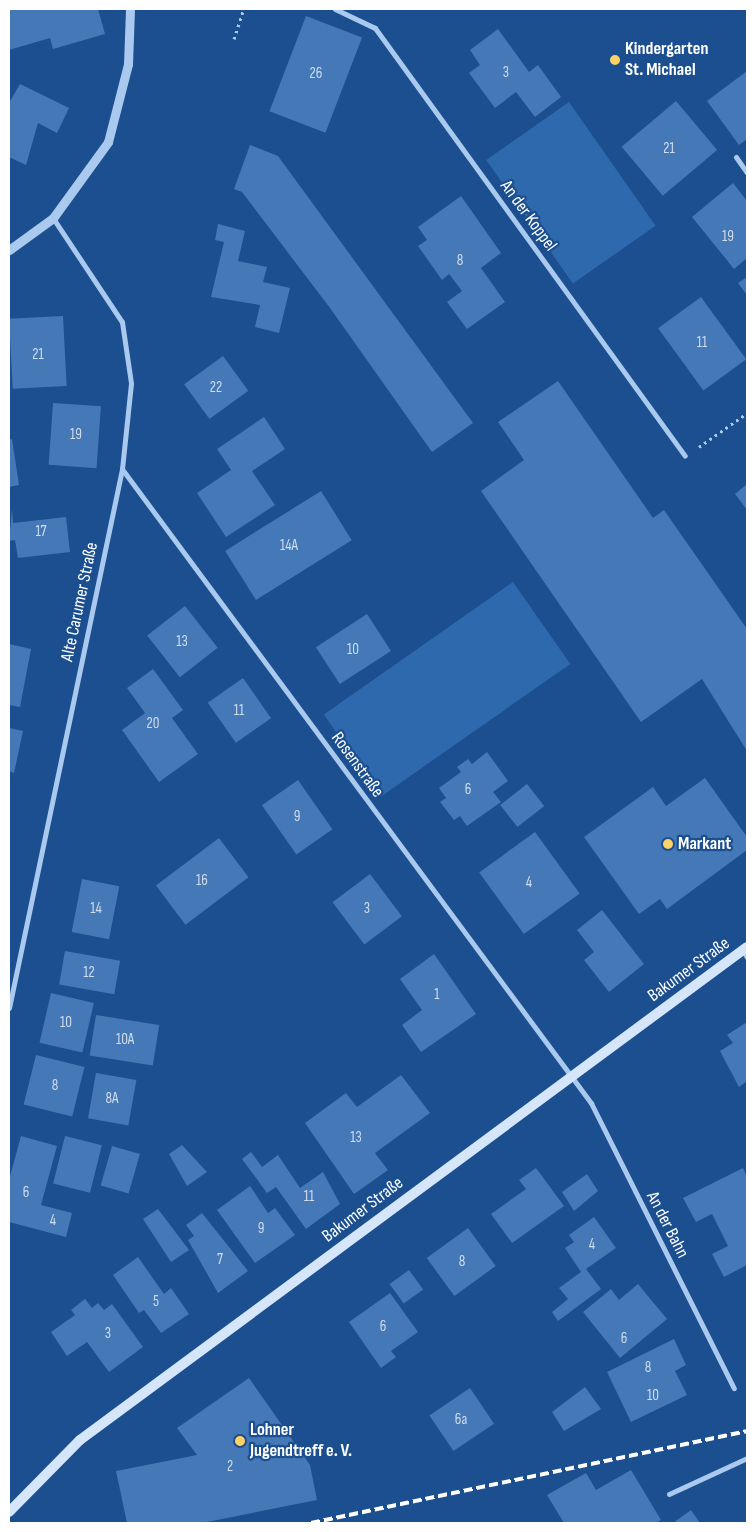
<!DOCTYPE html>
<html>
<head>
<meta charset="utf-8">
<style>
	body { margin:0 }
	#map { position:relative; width:756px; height:1532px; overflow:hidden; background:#1b4f8f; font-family:"Sofia Sans Condensed",sans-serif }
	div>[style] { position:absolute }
	.green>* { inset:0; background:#2e69ad; transform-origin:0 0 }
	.building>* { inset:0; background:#4478b7; transform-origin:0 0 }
	.path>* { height:3px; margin-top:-1.5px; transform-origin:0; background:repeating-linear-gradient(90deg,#a9c9ee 0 2.5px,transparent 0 6.5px) }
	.service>* { height:4px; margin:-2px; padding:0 2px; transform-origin:2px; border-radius:2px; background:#a9c9ee }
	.minor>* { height:5px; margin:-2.5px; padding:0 2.5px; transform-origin:2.5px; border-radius:2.5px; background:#a9c9ee }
	.tertiary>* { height:9px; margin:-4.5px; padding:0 4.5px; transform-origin:4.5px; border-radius:4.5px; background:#a9c9ee }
	.secondary>* { height:10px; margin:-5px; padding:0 5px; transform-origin:5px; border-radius:5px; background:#d6e6fa }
	.rail>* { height:4px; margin-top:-2px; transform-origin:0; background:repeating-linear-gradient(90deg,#fff 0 9px,transparent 0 13px) }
	.dots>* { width:14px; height:14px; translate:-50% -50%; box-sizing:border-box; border:2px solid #1b4f8f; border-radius:50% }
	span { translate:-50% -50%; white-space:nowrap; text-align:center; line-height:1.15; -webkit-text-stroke:4.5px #1b4f8f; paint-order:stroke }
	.number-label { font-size:15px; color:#d0dded }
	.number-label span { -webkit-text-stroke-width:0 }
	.poi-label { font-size:18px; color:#fff; font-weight:700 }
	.left { translate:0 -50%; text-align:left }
	.street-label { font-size:18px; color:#fff }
	.frame { position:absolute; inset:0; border:10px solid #fff; pointer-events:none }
</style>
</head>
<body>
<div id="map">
	<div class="green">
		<i style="left:569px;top:102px;width:151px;height:101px;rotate:55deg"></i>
		<i style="left:513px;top:582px;width:100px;height:231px;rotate:55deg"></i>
	</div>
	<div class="building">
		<i style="clip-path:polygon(9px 9px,98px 9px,105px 34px,53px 49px,50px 38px,9px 50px)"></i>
		<i style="left:306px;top:16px;width:60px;height:102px;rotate:21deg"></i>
		<i style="clip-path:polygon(498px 29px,529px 72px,538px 65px,561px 97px,535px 117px,516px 92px,495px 108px,469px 73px,480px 65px,470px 50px)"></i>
		<i style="clip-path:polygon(747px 71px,747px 139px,739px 145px,707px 101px)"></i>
		<i style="clip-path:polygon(20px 84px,69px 108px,57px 133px,38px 123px,26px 165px,9px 157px,9px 103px)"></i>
		<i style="left:676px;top:101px;width:64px;height:71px;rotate:50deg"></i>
		<i style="clip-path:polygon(250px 145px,278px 156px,473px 423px,432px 452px,330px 308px,242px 192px,234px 189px)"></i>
		<i style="clip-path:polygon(733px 183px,747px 201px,747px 258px,734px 269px,692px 217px)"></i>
		<i style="clip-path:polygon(461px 196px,501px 253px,481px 268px,505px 302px,467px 329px,447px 302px,462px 291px,449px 274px,442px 280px,418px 246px,427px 240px,418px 227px)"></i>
		<i style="clip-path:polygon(218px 224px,245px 231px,238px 261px,267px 267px,263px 282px,290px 288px,279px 333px,255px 327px,260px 305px,211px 297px,224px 242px,215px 240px)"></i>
		<i style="clip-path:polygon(747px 277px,747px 295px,738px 283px)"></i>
		<i style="left:701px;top:297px;width:77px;height:53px;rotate:54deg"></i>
		<i style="left:63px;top:316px;width:70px;height:54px;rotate:87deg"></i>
		<i style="left:223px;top:356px;width:43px;height:48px;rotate:54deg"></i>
		<i style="clip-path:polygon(558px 381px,653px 518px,664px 510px,747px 629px,747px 751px,702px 679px,641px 722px,481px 491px,524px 460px,498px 422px)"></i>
		<i style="left:53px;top:403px;width:48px;height:62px;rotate:4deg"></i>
		<i style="clip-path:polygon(264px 417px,285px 449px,252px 471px,275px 505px,226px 537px,197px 493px,231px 470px,217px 449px)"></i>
		<i style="clip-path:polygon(12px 439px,19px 485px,9px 487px,9px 440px)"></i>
		<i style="clip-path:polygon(747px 484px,747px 510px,735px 494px)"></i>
		<i style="left:321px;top:491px;width:58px;height:113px;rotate:58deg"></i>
		<i style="clip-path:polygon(12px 509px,13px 523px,66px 517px,70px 552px,18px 558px,15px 540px,9px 541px)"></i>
		<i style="left:185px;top:606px;width:53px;height:48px;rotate:52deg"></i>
		<i style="left:367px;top:614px;width:44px;height:61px;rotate:57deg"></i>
		<i style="clip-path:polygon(9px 644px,31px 649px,20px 707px,9px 705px)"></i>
		<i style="clip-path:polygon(153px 669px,183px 710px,172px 718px,198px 754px,159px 782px,122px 730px,145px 713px,127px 688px)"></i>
		<i style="left:243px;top:678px;width:49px;height:43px;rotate:55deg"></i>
		<i style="clip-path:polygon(9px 728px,23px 731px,14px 773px,9px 771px)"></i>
		<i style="clip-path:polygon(487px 752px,508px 781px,493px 792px,501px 802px,467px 826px,460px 816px,454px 820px,440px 802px,446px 798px,439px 788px,461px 772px,457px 767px,468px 759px,472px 764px)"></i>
		<i style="clip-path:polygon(705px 778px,747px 837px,747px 850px,667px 909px,660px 899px,639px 914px,584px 837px,653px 787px,666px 806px)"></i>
		<i style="left:298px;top:780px;width:60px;height:44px;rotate:55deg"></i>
		<i style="left:527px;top:784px;width:28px;height:34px;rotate:52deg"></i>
		<i style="left:535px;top:832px;width:76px;height:69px;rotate:54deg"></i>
		<i style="left:219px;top:838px;width:49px;height:79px;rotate:53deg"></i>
		<i style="left:370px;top:874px;width:53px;height:47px;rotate:53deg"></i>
		<i style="left:82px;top:879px;width:38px;height:54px;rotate:11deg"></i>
		<i style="clip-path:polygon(602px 910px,644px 964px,609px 992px,584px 960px,594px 952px,577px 930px)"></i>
		<i style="left:65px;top:951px;width:56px;height:34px;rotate:10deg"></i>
		<i style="clip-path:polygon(434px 954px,476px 1014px,421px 1052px,402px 1025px,422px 1010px,400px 979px)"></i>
		<i style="left:51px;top:993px;width:44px;height:51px;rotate:13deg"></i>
		<i style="left:96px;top:1015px;width:64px;height:41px;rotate:9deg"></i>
		<i style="clip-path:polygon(747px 1022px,747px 1081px,739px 1087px,720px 1051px,733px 1043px,727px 1035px)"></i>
		<i style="left:36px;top:1055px;width:50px;height:51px;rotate:14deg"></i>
		<i style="left:96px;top:1073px;width:41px;height:46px;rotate:10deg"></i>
		<i style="clip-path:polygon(401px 1075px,430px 1113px,375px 1153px,388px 1170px,354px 1194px,305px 1123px,346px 1093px,357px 1107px)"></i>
		<i style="clip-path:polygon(21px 1136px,57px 1146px,41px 1205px,72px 1213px,66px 1237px,9px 1222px,9px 1180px)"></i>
		<i style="left:65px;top:1136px;width:38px;height:49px;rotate:14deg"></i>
		<i style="clip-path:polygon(182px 1145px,207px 1172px,187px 1186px,169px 1154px)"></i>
		<i style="left:112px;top:1146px;width:29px;height:41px;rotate:16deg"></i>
		<i style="clip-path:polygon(251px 1152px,262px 1167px,278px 1155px,300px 1188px,323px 1172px,340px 1204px,306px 1229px,276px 1187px,267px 1193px,242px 1159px)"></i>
		<i style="clip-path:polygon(536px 1168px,564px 1206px,512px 1243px,491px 1214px,526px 1189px,519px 1180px)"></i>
		<i style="clip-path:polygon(743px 1168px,747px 1177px,747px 1265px,724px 1277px,712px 1254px,728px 1246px,712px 1214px,696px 1222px,683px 1198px)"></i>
		<i style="clip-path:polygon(587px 1174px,598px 1191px,574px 1211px,562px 1192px)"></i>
		<i style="clip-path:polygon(250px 1186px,268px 1213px,275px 1208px,295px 1235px,255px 1263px,217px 1210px)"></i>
		<i style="clip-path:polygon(158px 1209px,189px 1250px,171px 1262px,143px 1219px)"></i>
		<i style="clip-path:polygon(202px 1213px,248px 1271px,218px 1293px,188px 1240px,194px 1236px,186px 1225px)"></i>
		<i style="clip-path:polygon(594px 1217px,616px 1248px,586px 1269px,601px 1289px,558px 1321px,552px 1312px,568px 1299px,559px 1288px,581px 1272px,565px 1248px,574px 1242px,569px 1235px)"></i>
		<i style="left:468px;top:1228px;width:47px;height:51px;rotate:54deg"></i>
		<i style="clip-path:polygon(138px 1257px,164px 1294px,171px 1288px,189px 1314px,161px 1333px,144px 1310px,139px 1313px,113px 1275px)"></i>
		<i style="left:409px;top:1270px;width:24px;height:24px;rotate:54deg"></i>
		<i style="clip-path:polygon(638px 1284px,667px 1319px,620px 1358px,583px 1312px,611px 1289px,619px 1300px)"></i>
		<i style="clip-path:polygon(390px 1293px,418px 1332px,391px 1351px,396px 1357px,381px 1368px,349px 1322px)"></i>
		<i style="clip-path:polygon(85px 1299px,92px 1308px,98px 1303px,104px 1310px,112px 1304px,143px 1347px,109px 1372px,87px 1342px,67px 1356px,51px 1332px,75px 1315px,71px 1310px)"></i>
		<i style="clip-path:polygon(674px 1339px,686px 1365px,675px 1371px,687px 1395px,631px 1422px,607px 1372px)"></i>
		<i style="clip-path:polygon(249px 1378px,310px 1465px,317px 1500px,202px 1523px,127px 1523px,116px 1471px,197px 1455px,177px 1428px)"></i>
		<i style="clip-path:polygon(585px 1387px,601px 1409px,564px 1431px,552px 1412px)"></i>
		<i style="left:470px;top:1388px;width:43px;height:49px;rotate:56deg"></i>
		<i style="clip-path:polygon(631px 1470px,661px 1520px,656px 1523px,564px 1523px,547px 1495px,586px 1473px,596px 1490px)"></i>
		<i style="clip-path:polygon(691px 1510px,700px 1523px,673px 1523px)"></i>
	</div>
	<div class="path">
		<i style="left:234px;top:39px;width:32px;rotate:-72deg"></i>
		<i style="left:699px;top:447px;width:59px;rotate:-35.3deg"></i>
	</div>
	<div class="service">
		<i style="left:743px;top:951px;width:8px;rotate:60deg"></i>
	</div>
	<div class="minor">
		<i style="left:335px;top:9px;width:44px;rotate:25.4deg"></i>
		<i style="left:375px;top:28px;width:528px;rotate:54.08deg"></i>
		<i style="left:736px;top:157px;width:19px;rotate:55deg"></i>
		<i style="left:122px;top:469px;width:789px;rotate:53.51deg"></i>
		<i style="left:591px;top:1103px;width:319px;rotate:63.4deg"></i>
		<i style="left:9px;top:1008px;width:551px;rotate:-78.16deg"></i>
		<i style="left:122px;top:469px;width:86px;rotate:-84deg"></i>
		<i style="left:131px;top:383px;width:62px;rotate:-98.4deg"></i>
		<i style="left:122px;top:322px;width:125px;rotate:-123.6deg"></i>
		<i style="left:669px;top:1494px;width:86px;rotate:-24.8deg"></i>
	</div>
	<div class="tertiary">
		<i style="left:9px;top:250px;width:54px;rotate:-36deg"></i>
		<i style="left:53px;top:218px;width:94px;rotate:-54.1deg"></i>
		<i style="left:108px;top:142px;width:81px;rotate:-75.6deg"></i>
		<i style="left:128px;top:64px;width:55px;rotate:-87.9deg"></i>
	</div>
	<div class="secondary">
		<i style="left:9px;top:1512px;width:101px;rotate:-45.4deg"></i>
		<i style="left:80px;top:1440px;width:829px;rotate:-36.47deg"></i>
	</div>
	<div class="rail">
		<i style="left:311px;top:1523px;width:446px;rotate:-11.9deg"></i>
	</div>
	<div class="dots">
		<i style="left:615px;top:60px;background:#ffd166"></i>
		<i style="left:668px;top:844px;background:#ffd166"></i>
		<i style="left:240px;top:1441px;background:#ffd166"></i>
	</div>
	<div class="number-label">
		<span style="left:506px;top:73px">3</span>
		<span style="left:316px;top:74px">26</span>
		<span style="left:669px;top:149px">21</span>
		<span style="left:728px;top:237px">19</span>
		<span style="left:460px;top:261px">8</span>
		<span style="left:702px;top:343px">11</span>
		<span style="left:38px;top:355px">21</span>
		<span style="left:216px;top:388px">22</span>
		<span style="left:76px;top:435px">19</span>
		<span style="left:41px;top:532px">17</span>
		<span style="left:289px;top:546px">14A</span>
		<span style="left:182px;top:642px">13</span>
		<span style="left:353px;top:650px">10</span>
		<span style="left:239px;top:711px">11</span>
		<span style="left:153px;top:724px">20</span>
		<span style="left:468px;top:790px">6</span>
		<span style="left:297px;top:817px">9</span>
		<span style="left:202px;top:881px">16</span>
		<span style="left:529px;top:883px">4</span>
		<span style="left:96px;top:909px">14</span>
		<span style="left:367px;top:909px">3</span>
		<span style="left:89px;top:973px">12</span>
		<span style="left:437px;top:995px">1</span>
		<span style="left:66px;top:1023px">10</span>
		<span style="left:125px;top:1040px">10A</span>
		<span style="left:55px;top:1086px">8</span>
		<span style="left:112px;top:1099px">8A</span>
		<span style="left:356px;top:1138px">13</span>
		<span style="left:26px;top:1193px">6</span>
		<span style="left:309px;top:1197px">11</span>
		<span style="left:53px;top:1221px">4</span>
		<span style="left:261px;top:1229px">9</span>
		<span style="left:592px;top:1245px">4</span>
		<span style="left:220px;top:1260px">7</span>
		<span style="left:462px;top:1262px">8</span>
		<span style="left:156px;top:1302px">5</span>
		<span style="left:383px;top:1327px">6</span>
		<span style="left:108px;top:1334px">3</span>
		<span style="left:624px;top:1339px">6</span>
		<span style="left:648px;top:1368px">8</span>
		<span style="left:653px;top:1396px">10</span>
		<span style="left:461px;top:1420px">6a</span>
		<span style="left:230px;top:1467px">2</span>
	</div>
	<div class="poi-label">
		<span class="left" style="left:625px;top:60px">Kindergarten<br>St. Michael</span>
		<span class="left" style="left:678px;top:844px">Markant</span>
		<span class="left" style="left:250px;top:1441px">Lohner<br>Jugendtreff e. V.</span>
	</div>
	<div class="street-label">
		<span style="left:528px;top:216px;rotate:54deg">An der Koppel</span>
		<span style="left:80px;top:602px;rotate:-78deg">Alte Carumer Straße</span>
		<span style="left:357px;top:765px;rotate:54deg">Rosenstraße</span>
		<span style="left:689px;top:970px;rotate:-36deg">Bakumer Straße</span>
		<span style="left:363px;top:1210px;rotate:-37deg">Bakumer Straße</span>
		<span style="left:667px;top:1225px;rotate:63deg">An der Bahn</span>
	</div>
	<div class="frame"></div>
</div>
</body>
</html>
